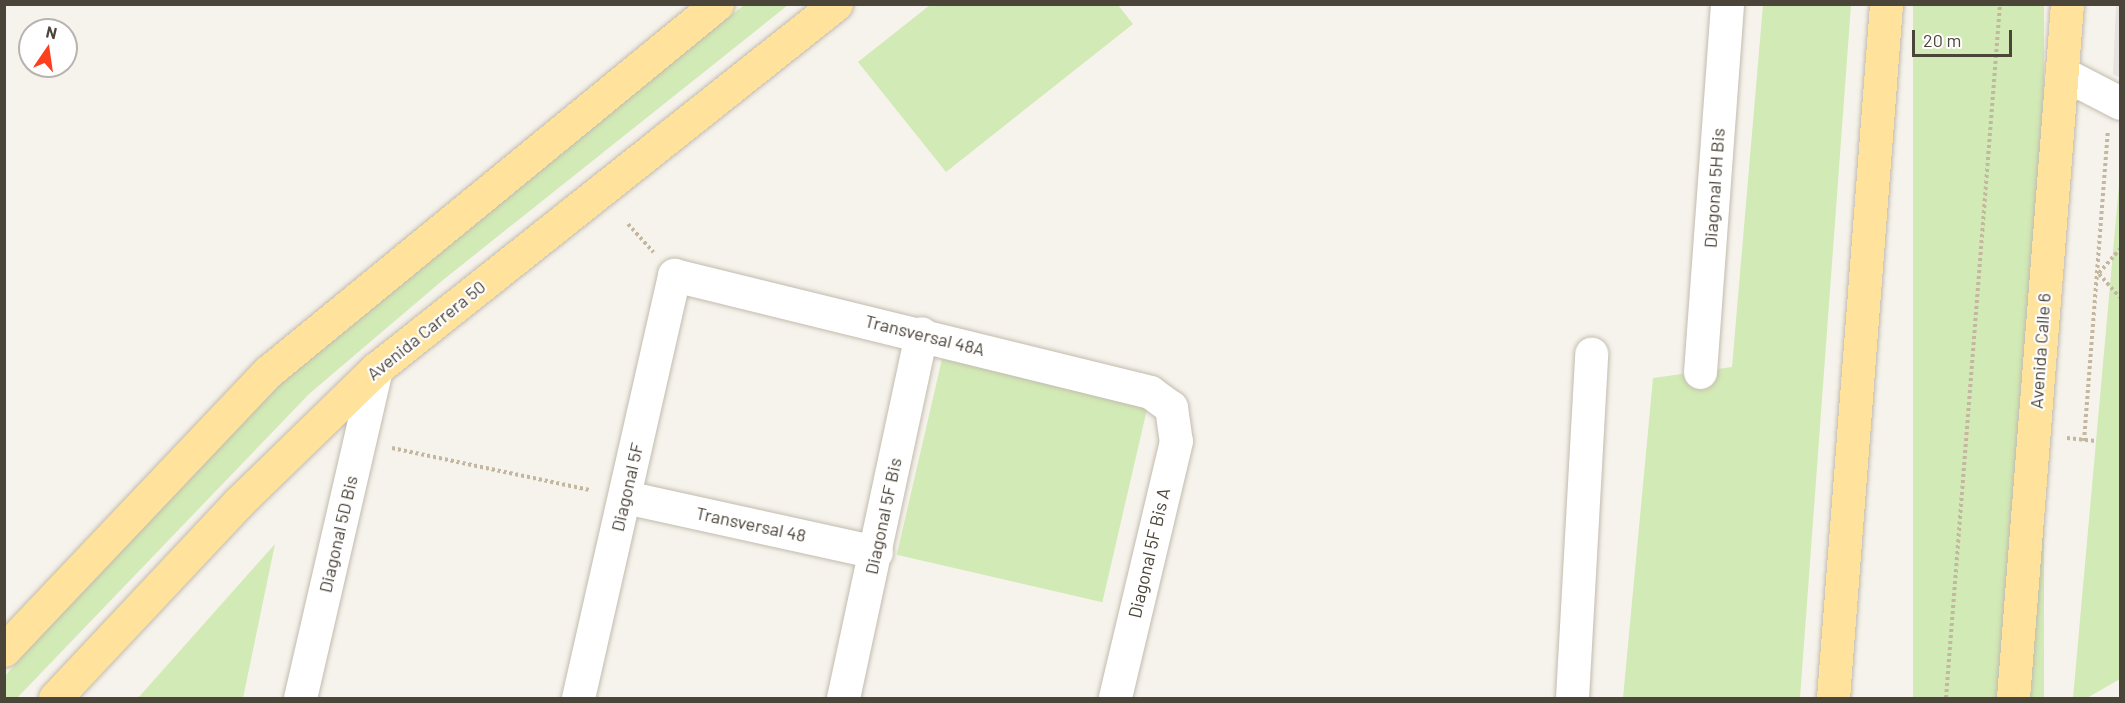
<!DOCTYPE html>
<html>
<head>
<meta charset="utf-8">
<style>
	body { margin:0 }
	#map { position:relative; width:2125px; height:703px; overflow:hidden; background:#f6f3ec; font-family:Barlow,sans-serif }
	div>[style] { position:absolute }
	.industrial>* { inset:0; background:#e6e2dd }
	.green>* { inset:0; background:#d2eab5; transform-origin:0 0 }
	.path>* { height:4px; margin-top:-2px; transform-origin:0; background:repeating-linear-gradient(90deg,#c4b79f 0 3px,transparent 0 6px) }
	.roads { filter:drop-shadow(0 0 2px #c2bbae) drop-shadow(0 0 2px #c2bbae) }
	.minor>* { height:33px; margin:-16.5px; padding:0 16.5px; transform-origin:16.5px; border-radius:16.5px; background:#fff }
	.major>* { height:33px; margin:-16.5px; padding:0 16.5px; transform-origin:16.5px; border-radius:16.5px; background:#ffe39c }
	span { translate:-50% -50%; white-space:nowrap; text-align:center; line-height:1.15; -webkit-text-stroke:4.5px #fff; paint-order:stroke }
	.street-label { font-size:18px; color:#4b4439 }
	.frame { position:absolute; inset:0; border:6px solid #4b4439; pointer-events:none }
	.north { position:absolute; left:18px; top:18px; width:60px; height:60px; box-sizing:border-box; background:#fff; border:2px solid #b7b4b0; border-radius:50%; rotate:13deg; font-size:16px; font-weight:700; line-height:24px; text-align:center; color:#4b4439 }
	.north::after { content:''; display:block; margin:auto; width:21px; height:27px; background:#fc3f1d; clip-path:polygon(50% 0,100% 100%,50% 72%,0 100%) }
	.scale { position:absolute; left:1912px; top:30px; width:100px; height:27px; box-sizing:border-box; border:3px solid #4b4439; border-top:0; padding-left:8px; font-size:18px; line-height:21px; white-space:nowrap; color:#4b4439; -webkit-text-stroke:4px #fff; paint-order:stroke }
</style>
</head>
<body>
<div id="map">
	<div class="industrial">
		<i style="clip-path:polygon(2116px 5px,2120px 5px,2120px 78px,2113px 74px)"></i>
	</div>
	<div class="green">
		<i style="clip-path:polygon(744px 5px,788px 5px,443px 280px,309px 394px,17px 698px,5px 698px,5px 676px,145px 515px,289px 374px,545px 160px)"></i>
		<i style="clip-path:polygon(930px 5px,1118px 5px,1133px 24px,946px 172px,858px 62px)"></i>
		<i style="clip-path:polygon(1763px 5px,1851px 5px,1800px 698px,1623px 698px,1653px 378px,1732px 367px)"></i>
		<i style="left:1913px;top:5px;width:131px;height:695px"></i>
		<i style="clip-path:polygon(2120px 174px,2120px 679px,2087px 698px,2073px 698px)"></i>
		<i style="left:942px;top:359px;width:211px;height:201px;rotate:13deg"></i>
		<i style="clip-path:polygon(275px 544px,243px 698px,138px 698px)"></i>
	</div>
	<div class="path">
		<i style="left:628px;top:224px;width:38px;rotate:48deg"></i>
		<i style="left:2099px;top:273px;width:32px;rotate:-49deg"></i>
		<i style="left:2099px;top:274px;width:31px;rotate:48deg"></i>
		<i style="left:2067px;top:438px;width:29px;rotate:6deg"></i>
		<i style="left:2084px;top:441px;width:310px;rotate:-85.6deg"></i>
		<i style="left:392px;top:448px;width:202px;rotate:12deg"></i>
		<i style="left:1946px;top:698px;width:696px;rotate:-85.55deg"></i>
	</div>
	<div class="roads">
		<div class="minor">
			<i style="left:2062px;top:73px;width:65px;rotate:27.3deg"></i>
			<i style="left:1700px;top:372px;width:369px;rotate:-85.8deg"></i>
			<i style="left:625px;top:497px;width:257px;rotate:12.4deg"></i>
			<i style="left:300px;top:698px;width:338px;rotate:-77deg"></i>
			<i style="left:578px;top:698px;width:434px;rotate:-77.2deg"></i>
			<i style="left:674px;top:275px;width:490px;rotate:13.8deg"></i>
			<i style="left:1150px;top:392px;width:26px;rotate:36deg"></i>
			<i style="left:1171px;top:407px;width:34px;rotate:82deg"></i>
			<i style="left:1176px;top:441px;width:264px;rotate:103.4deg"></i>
			<i style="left:843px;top:698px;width:373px;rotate:-77.9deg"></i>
			<i style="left:1572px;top:698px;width:345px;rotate:-86.8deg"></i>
		</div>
		<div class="major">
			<i style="left:4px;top:650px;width:385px;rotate:-46.5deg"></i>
			<i style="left:269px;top:371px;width:579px;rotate:-39.32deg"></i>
			<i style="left:55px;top:698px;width:269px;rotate:-46.8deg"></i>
			<i style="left:239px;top:502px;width:191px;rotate:-44.2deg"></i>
			<i style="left:376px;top:369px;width:587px;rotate:-38.43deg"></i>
			<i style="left:1833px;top:698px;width:696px;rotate:-85.63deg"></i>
			<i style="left:2013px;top:698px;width:696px;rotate:-85.55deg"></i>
		</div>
	</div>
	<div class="street-label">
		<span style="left:1714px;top:188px;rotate:-86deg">Diagonal 5H Bis</span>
		<span style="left:426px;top:330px;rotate:-39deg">Avenida Carrera 50</span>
		<span style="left:925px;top:335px;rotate:14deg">Transversal 48A</span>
		<span style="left:2040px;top:351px;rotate:-86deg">Avenida Calle 6</span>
		<span style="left:627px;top:487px;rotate:-77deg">Diagonal 5F</span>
		<span style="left:883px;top:516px;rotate:-78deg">Diagonal 5F Bis</span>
		<span style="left:751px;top:524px;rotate:12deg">Transversal 48</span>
		<span style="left:338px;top:534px;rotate:-77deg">Diagonal 5D Bis</span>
		<span style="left:1149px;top:553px;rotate:-77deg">Diagonal 5F Bis A</span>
	</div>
	<div class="frame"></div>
	<div class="north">N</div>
	<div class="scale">20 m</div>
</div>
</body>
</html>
